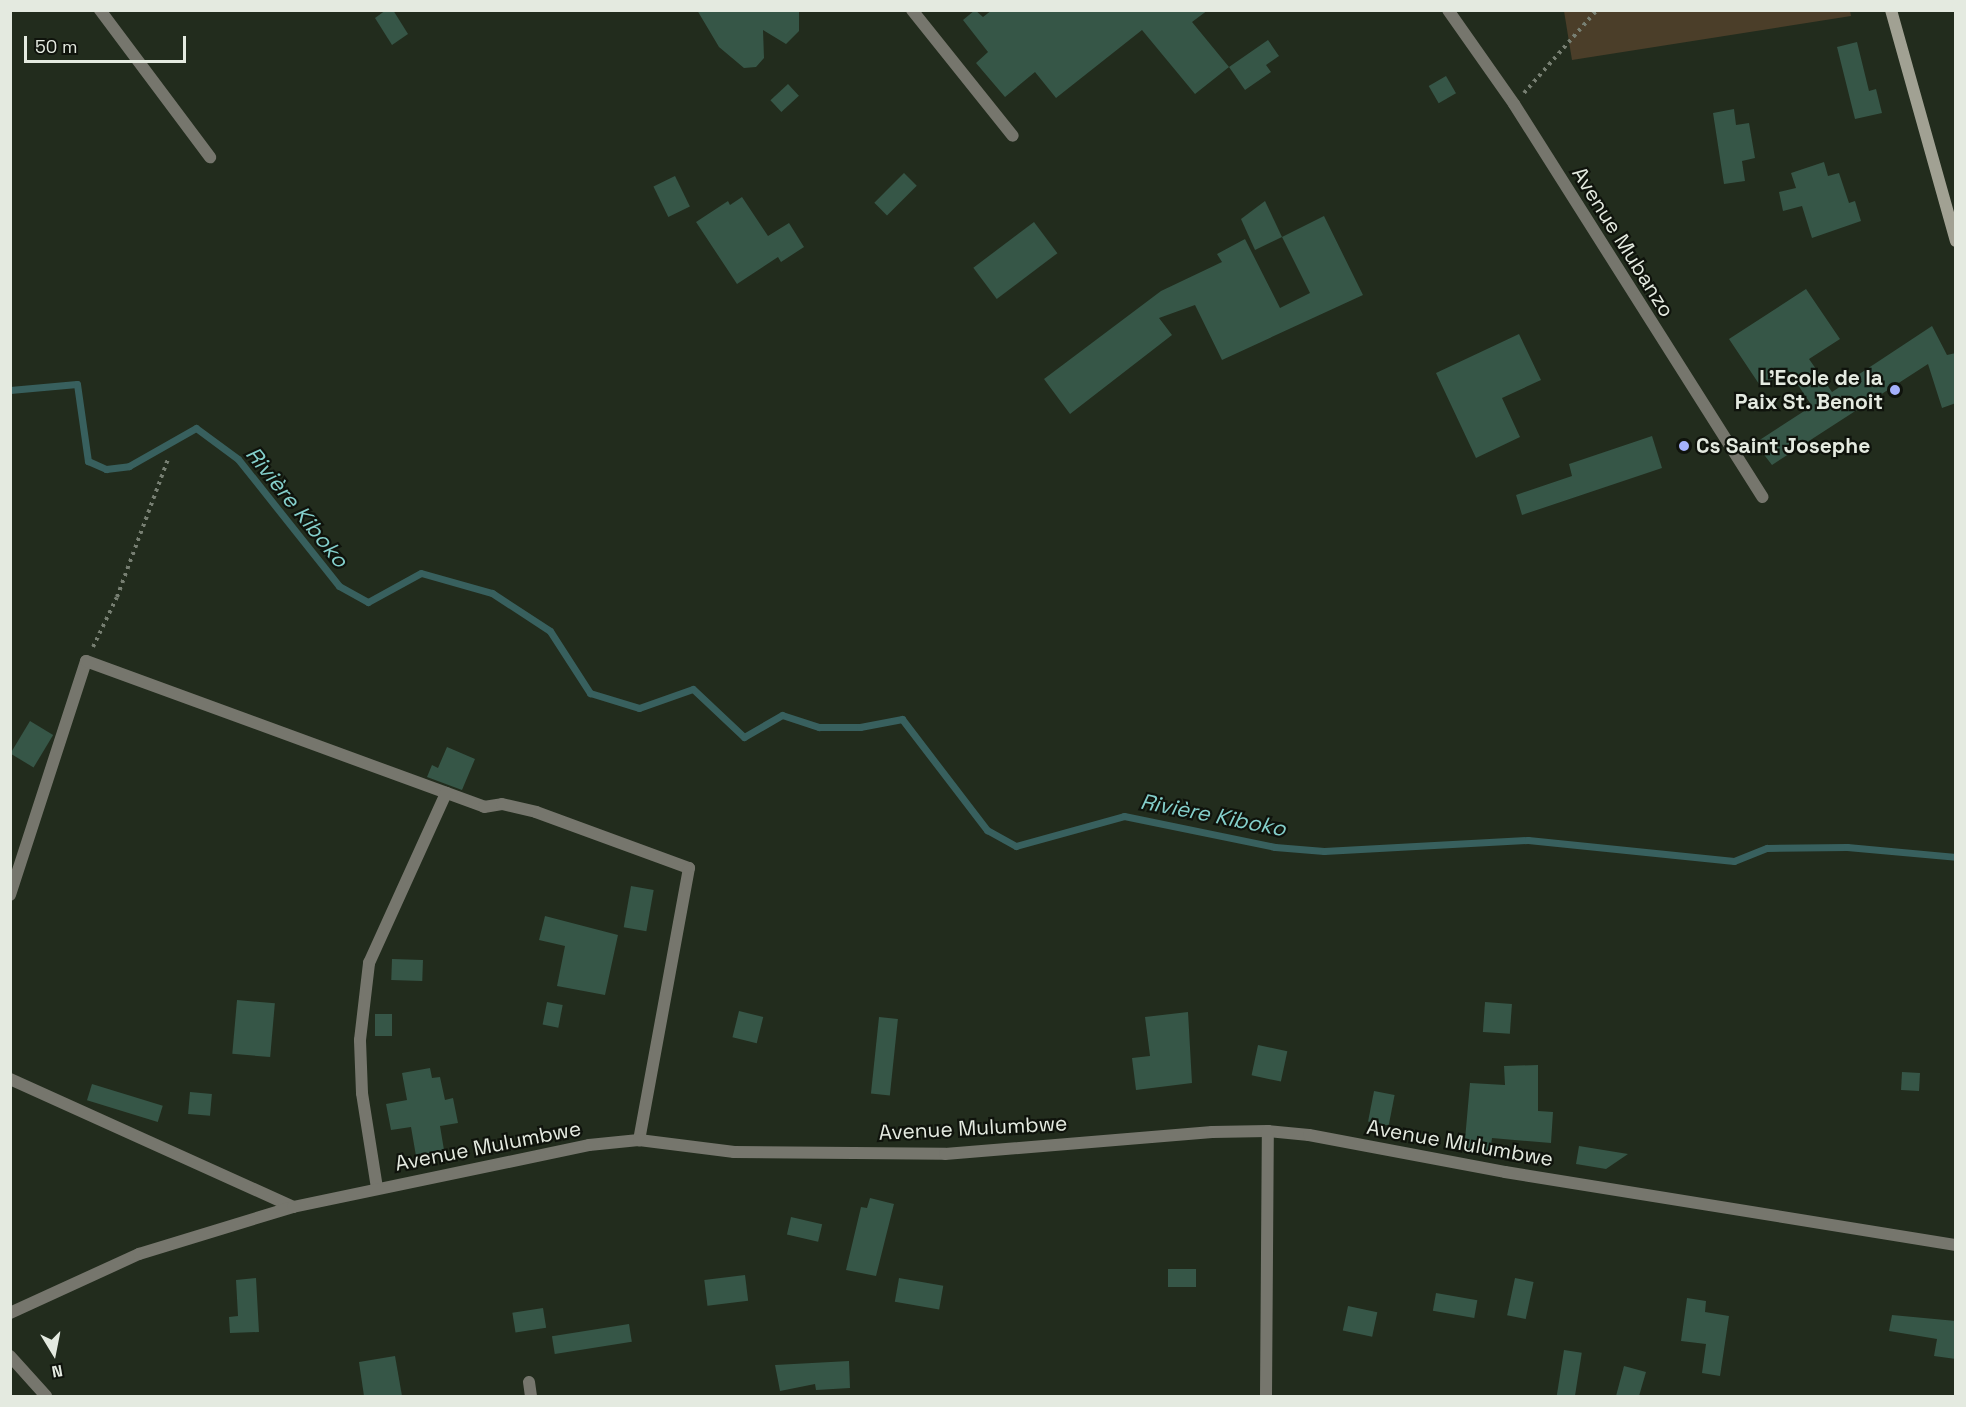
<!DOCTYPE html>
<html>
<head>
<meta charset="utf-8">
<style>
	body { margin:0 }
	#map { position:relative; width:1966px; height:1407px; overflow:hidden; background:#222c1d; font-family:"Space Grotesk",sans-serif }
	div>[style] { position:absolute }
	.green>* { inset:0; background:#4b3e29 }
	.stream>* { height:7px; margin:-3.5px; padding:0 3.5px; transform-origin:3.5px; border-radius:3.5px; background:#38605e }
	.building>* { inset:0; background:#365647; transform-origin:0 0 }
	.path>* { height:4px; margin-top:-2px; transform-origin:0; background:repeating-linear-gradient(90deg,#777f72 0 3px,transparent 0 7.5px) }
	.minor>* { height:12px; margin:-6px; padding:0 6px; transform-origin:6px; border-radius:6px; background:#76766d }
	.secondary>* { height:12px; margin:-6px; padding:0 6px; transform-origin:6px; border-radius:6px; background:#a1a193 }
	.dots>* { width:16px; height:16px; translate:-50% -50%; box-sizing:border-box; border:3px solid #0f130c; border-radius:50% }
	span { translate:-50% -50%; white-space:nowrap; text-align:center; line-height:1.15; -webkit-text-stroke:4.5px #0f130c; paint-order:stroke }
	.street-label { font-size:21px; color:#e4eae0 }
	.poi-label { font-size:21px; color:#e4eae0; font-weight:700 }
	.right { translate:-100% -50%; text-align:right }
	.left { translate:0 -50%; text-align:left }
	.water-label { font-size:22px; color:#84cfcb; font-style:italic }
	.frame { position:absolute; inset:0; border:12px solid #e4eae0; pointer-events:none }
	.north { position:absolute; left:24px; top:1323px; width:60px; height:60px; -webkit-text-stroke:4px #0f130c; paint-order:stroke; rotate:170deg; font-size:16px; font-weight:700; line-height:24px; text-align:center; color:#e4eae0 }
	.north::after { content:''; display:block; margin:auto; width:21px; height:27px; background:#e4eae0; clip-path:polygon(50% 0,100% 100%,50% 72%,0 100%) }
	.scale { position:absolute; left:24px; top:36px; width:162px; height:27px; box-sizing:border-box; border:3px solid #e4eae0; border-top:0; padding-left:8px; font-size:18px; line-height:21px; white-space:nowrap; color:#e4eae0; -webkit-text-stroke:4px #0f130c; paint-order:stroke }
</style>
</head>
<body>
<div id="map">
	<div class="green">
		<i style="clip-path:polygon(1850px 11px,1851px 16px,1572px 60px,1564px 11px)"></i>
	</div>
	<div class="stream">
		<i style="left:10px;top:390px;width:67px;rotate:-5.1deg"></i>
		<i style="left:77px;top:384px;width:78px;rotate:81.9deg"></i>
		<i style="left:88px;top:461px;width:20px;rotate:24deg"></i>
		<i style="left:106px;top:469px;width:23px;rotate:-7deg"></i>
		<i style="left:129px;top:466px;width:77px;rotate:-29.6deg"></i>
		<i style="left:196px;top:428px;width:52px;rotate:36.4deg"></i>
		<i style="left:238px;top:459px;width:162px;rotate:51.5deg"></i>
		<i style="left:339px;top:586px;width:33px;rotate:29deg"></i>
		<i style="left:368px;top:602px;width:60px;rotate:-28.7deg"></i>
		<i style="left:421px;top:573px;width:74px;rotate:15.7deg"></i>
		<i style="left:492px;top:593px;width:69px;rotate:33.2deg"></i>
		<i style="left:550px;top:631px;width:74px;rotate:57.2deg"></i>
		<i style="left:590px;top:693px;width:51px;rotate:17deg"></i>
		<i style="left:639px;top:708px;width:57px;rotate:-19.4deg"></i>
		<i style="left:693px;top:689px;width:70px;rotate:43.3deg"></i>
		<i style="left:744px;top:737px;width:44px;rotate:-30.1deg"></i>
		<i style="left:782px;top:715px;width:39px;rotate:18deg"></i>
		<i style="left:819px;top:727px;width:41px"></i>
		<i style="left:860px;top:727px;width:43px;rotate:-10.8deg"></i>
		<i style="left:902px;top:719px;width:140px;rotate:52.6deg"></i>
		<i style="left:987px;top:830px;width:33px;rotate:29deg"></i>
		<i style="left:1016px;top:846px;width:112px;rotate:-15.5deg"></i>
		<i style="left:1124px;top:816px;width:154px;rotate:11.6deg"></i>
		<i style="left:1275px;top:847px;width:49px;rotate:4.7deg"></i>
		<i style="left:1324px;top:851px;width:204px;rotate:-3.1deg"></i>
		<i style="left:1528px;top:840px;width:207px;rotate:5.8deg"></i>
		<i style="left:1734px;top:861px;width:35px;rotate:-22deg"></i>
		<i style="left:1767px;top:848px;width:80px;rotate:-0.7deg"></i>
		<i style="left:1847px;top:847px;width:109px;rotate:5.2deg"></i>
	</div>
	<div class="building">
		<i style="clip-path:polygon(386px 10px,393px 10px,408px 34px,392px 45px,375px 18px)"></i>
		<i style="clip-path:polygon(697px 10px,799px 10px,799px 31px,786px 44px,763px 30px,764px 58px,756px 67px,744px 68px,719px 47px)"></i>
		<i style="clip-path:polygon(975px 10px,983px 17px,992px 10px,1208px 10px,1192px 22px,1229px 67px,1195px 94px,1142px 30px,1056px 98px,1035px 72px,1005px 97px,976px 63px,988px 52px,963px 20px)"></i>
		<i style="clip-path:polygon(1268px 40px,1279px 56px,1266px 65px,1271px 72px,1245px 90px,1229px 67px)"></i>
		<i style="clip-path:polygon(1857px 42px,1869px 91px,1876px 89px,1882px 113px,1855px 119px,1837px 47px)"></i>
		<i style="left:1446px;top:76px;width:20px;height:20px;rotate:60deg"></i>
		<i style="left:788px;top:84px;width:16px;height:24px;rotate:47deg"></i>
		<i style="clip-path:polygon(1734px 109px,1736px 125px,1749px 123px,1755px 158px,1742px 161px,1745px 181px,1724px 184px,1713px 113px)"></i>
		<i style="clip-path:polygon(1824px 162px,1828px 176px,1839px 173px,1849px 203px,1855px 201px,1861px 221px,1812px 238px,1802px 206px,1783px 211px,1779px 192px,1796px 188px,1791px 173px)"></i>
		<i style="left:904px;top:173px;width:18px;height:42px;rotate:45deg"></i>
		<i style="left:675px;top:176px;width:34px;height:24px;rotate:64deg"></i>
		<i style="clip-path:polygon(742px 197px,768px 236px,789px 223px,804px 247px,781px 262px,778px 257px,737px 284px,696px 222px,728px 201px,730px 205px)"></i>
		<i style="clip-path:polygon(1265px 201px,1282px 237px,1255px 250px,1241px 219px)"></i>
		<i style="clip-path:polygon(1324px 216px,1363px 295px,1222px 360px,1195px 305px,1159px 318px,1172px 335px,1070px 414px,1044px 379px,1161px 291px,1222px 262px,1217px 254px,1245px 239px,1280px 308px,1310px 293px,1282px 237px)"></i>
		<i style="left:1034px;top:222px;width:39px;height:76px;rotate:53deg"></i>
		<i style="clip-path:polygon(1806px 289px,1840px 339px,1809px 359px,1832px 392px,1932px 326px,1947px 355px,1956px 353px,1956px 403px,1942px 408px,1928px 364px,1772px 465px,1755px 443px,1812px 406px,1788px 370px,1761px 387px,1729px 339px)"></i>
		<i style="clip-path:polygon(1519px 334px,1541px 380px,1502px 398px,1520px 437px,1476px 458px,1436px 373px)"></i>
		<i style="clip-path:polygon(1652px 436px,1662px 468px,1522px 515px,1516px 495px,1572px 476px,1569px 464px)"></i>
		<i style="left:30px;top:721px;width:27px;height:38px;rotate:31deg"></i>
		<i style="clip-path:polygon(447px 747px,475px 759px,462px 790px,427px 777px,432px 765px,438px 768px)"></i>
		<i style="left:631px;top:886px;width:23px;height:42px;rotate:10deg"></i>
		<i style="clip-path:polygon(545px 916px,618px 935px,605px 995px,557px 986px,565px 946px,539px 940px)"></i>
		<i style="left:392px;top:959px;width:31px;height:21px;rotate:2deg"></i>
		<i style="left:237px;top:1000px;width:38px;height:54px;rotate:5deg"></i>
		<i style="left:547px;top:1002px;width:16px;height:23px;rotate:11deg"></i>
		<i style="left:1485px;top:1002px;width:27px;height:30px;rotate:4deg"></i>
		<i style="left:739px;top:1011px;width:25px;height:27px;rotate:14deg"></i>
		<i style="clip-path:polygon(1188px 1012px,1192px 1083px,1136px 1090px,1132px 1058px,1150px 1056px,1145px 1017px)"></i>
		<i style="left:375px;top:1014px;width:17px;height:22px"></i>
		<i style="left:879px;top:1017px;width:19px;height:77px;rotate:6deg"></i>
		<i style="left:1258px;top:1045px;width:30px;height:31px;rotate:12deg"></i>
		<i style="clip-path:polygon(1538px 1065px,1538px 1111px,1553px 1112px,1551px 1143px,1492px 1138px,1490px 1153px,1464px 1151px,1470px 1083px,1505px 1085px,1504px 1066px)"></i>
		<i style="clip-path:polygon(430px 1068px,432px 1078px,440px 1077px,445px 1100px,453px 1098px,458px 1123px,440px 1126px,444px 1150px,416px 1156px,411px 1127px,391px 1130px,386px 1104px,407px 1100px,402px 1073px)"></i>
		<i style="left:1902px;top:1072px;width:18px;height:18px;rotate:3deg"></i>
		<i style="left:92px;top:1084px;width:74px;height:17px;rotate:17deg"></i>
		<i style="left:1374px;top:1091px;width:21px;height:31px;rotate:11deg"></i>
		<i style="left:190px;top:1092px;width:22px;height:22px;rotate:5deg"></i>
		<i style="clip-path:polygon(1579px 1146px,1628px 1154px,1606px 1169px,1576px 1164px)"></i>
		<i style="clip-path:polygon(870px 1198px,894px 1204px,876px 1276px,846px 1270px,861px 1207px,867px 1208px)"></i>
		<i style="left:791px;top:1217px;width:32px;height:18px;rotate:13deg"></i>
		<i style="left:1196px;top:1269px;width:18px;height:28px;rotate:90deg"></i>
		<i style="left:745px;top:1275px;width:26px;height:41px;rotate:83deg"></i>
		<i style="clip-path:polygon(256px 1278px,259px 1332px,230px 1333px,229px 1317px,238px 1316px,236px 1280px)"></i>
		<i style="left:899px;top:1278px;width:45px;height:24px;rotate:10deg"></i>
		<i style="left:1515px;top:1278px;width:19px;height:38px;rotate:12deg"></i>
		<i style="left:1436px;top:1293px;width:42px;height:18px;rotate:10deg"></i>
		<i style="clip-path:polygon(1687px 1298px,1706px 1301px,1705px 1312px,1729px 1316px,1720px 1376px,1702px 1373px,1706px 1344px,1681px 1341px)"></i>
		<i style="left:1348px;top:1306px;width:30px;height:25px;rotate:12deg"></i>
		<i style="left:543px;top:1308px;width:20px;height:31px;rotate:81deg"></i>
		<i style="clip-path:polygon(1892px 1315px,1956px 1321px,1956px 1359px,1934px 1356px,1937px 1339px,1889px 1331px)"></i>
		<i style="left:629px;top:1324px;width:18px;height:78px;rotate:81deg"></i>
		<i style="left:1564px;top:1350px;width:18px;height:47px;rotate:9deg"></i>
		<i style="clip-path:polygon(395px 1356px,402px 1396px,364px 1396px,359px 1362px)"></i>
		<i style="clip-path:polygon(849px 1361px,850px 1388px,816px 1390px,815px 1384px,780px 1391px,775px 1365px)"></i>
		<i style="clip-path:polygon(1624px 1366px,1646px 1372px,1639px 1396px,1616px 1396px)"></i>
	</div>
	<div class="path">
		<i style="left:1524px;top:93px;width:111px;rotate:-48.7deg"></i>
		<i style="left:93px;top:647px;width:55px;rotate:-64.4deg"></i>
		<i style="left:117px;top:597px;width:147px;rotate:-69.7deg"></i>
	</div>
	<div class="minor">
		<i style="left:100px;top:10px;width:184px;rotate:53.2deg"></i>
		<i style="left:912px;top:10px;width:161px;rotate:51.3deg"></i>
		<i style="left:1448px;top:10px;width:115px;rotate:54.9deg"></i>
		<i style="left:1514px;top:104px;width:465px;rotate:57.7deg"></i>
		<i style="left:10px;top:895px;width:246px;rotate:-72deg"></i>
		<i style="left:86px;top:661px;width:424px;rotate:20.1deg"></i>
		<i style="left:484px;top:807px;width:18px;rotate:-9deg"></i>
		<i style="left:502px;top:804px;width:35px;rotate:13deg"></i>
		<i style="left:536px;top:812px;width:163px;rotate:20.1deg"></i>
		<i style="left:689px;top:868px;width:277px;rotate:100.4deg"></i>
		<i style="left:10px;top:1079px;width:311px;rotate:24.3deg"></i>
		<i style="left:377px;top:1188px;width:96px;rotate:-99deg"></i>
		<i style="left:362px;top:1093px;width:53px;rotate:-92.2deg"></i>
		<i style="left:360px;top:1040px;width:78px;rotate:-83.3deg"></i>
		<i style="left:369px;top:963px;width:187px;rotate:-65.6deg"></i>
		<i style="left:10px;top:1313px;width:142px;rotate:-24.6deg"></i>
		<i style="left:139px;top:1254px;width:161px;rotate:-17deg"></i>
		<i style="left:293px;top:1207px;width:302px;rotate:-11.8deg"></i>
		<i style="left:589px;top:1145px;width:50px;rotate:-5.7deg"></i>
		<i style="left:639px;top:1140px;width:96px;rotate:7.2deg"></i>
		<i style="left:734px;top:1152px;width:211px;rotate:0.5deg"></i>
		<i style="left:945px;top:1154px;width:268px;rotate:-4.7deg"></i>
		<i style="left:1212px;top:1132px;width:56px;rotate:-1deg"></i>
		<i style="left:1268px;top:1131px;width:41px;rotate:5.6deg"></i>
		<i style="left:1309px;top:1135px;width:199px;rotate:10.7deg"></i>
		<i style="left:1505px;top:1172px;width:457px;rotate:9.2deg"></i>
		<i style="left:10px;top:1356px;width:54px;rotate:48deg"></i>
		<i style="left:529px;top:1382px;width:14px;rotate:82deg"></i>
		<i style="left:1266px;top:1396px;width:265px;rotate:-89.6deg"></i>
	</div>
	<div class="secondary">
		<i style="left:1891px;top:10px;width:240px;rotate:74.3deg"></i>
	</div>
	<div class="dots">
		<i style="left:1895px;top:390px;background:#a4b1fc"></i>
		<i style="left:1684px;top:446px;background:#a4b1fc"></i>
	</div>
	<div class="street-label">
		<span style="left:1623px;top:242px;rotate:58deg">Avenue Mubanzo</span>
		<span style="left:973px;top:1128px;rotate:-3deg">Avenue Mulumbwe</span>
		<span style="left:1460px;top:1143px;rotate:10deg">Avenue Mulumbwe</span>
		<span style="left:488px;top:1146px;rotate:-11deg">Avenue Mulumbwe</span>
	</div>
	<div class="poi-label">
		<span class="right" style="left:1883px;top:390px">L'Ecole de la<br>Paix St. Benoit</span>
		<span class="left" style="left:1696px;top:446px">Cs Saint Josephe</span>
	</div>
	<div class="water-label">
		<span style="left:297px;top:507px;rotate:51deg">Rivière Kiboko</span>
		<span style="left:1213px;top:815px;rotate:11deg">Rivière Kiboko</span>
	</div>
	<div class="frame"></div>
	<div class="north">N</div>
	<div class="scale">50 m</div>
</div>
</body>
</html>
